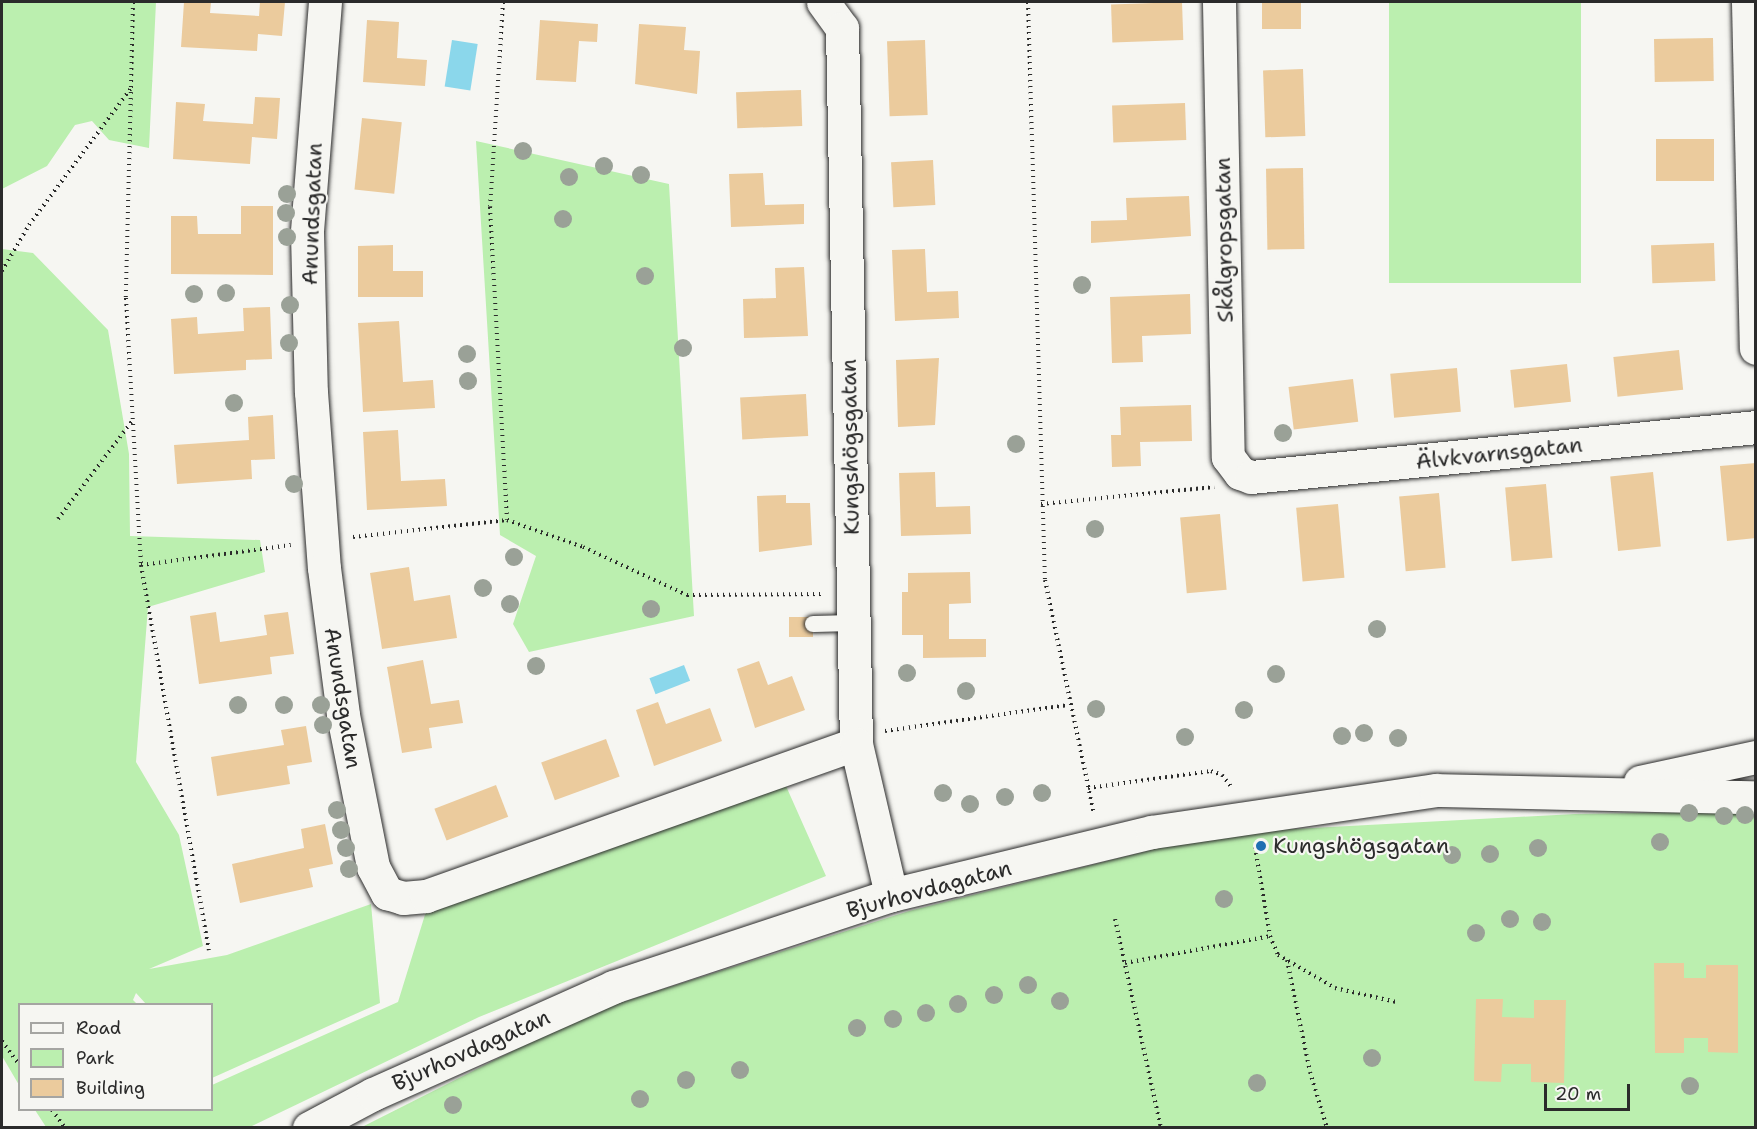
<!DOCTYPE html>
<html>
<head>
<meta charset="utf-8">
<style>
	body { margin:0 }
	#map { position:relative; width:1757px; height:1129px; overflow:hidden; background:#f6f6f2; font-family:"Shantell Sans",sans-serif }
	div>[style] { position:absolute }
	.green>* { inset:0; background:#bbefaf; transform-origin:0 0 }
	.water>* { inset:0; background:#8bd7eb; transform-origin:0 0 }
	.building>* { inset:0; background:#ebcb9d; transform-origin:0 0 }
	.path>* { height:4px; margin-top:-2px; transform-origin:0; background:repeating-linear-gradient(90deg,#2b2b2b 0 1.5px,transparent 0 6px) }
	.roads { filter:drop-shadow(0 0 2px #2b2b2b) drop-shadow(0 0 2px #2b2b2b) }
	.lane>* { height:16px; margin:-8px; padding:0 8px; transform-origin:8px; border-radius:8px; background:#f6f6f2 }
	.street>* { height:33px; margin:-16.5px; padding:0 16.5px; transform-origin:16.5px; border-radius:16.5px; background:#f6f6f2 }
	.secondary>* { height:33px; margin:-16.5px; padding:0 16.5px; transform-origin:16.5px; border-radius:16.5px; background:#f6f6f2 }
	.trees>* { width:18px; height:18px; margin:-9px; border-radius:50%; background:#9aa197 }
	.dots>* { width:16px; height:16px; translate:-50% -50%; box-sizing:border-box; border:3px solid #f6f6f2; border-radius:50% }
	span { translate:-50% -50%; white-space:nowrap; text-align:center; line-height:1.15; -webkit-text-stroke:4.5px #f6f6f2; paint-order:stroke }
	.street-label { font-size:22px; color:#2b2b2b }
	.poi-label { font-size:22px; color:#2b2b2b }
	.left { translate:0 -50%; text-align:left }
	.frame { position:absolute; inset:0; border:3px solid #2b2b2b; pointer-events:none }
	.legend { position:absolute; left:18px; top:1003px; width:195px; height:108px; box-sizing:border-box; background:#f6f6f2; border:2px solid #a5a5a2; margin:0; padding:8px 10px; list-style:none; font-size:18px; color:#2b2b2b }
	.legend li { display:flex; align-items:center; gap:12px; height:30px }
	.legend b { width:30px; border:2px solid #a5a5a2 }
	.scale { position:absolute; left:1544px; top:1084px; width:86px; height:27px; box-sizing:border-box; border:3px solid #2b2b2b; border-top:0; padding-left:8px; font-size:18px; line-height:21px; white-space:nowrap; color:#2b2b2b; -webkit-text-stroke:4px #f6f6f2; paint-order:stroke }
</style>
</head>
<body>
<div id="map">
	<div class="green">
		<i style="clip-path:polygon(2px 2px,156px 2px,149px 148px,109px 140px,92px 121px,75px 125px,47px 166px,2px 189px)"></i>
		<i style="left:1389px;top:2px;width:192px;height:281px"></i>
		<i style="clip-path:polygon(476px 141px,669px 184px,694px 616px,529px 652px,513px 624px,536px 556px,500px 535px)"></i>
		<i style="clip-path:polygon(2px 249px,33px 253px,108px 330px,129px 454px,130px 536px,260px 540px,265px 572px,148px 607px,136px 762px,179px 835px,203px 946px,149px 969px,227px 955px,371px 904px,380px 1003px,212px 1078px,212px 1004px,146px 1004px,136px 993px,133px 1000px,137px 1004px,20px 1004px,19px 1085px,2px 1056px)"></i>
		<i style="clip-path:polygon(786px 786px,826px 876px,479px 1017px,250px 1127px,46px 1127px,35px 1110px,212px 1110px,212px 1085px,398px 1002px,428px 905px)"></i>
		<i style="clip-path:polygon(1755px 811px,1755px 1127px,360px 1128px,588px 1013px,909px 911px,1218px 833px,1575px 814px)"></i>
	</div>
	<div class="water">
		<i style="left:452px;top:40px;width:26px;height:47px;rotate:9deg"></i>
		<i style="left:684px;top:665px;width:17px;height:37px;rotate:69deg"></i>
	</div>
	<div class="building">
		<i style="clip-path:polygon(184px 2px,211px 2px,210px 13px,259px 16px,260px 2px,285px 2px,282px 36px,258px 34px,257px 51px,181px 47px)"></i>
		<i style="left:1182px;top:2px;width:38px;height:71px;rotate:88deg"></i>
		<i style="left:1262px;top:2px;width:39px;height:27px"></i>
		<i style="clip-path:polygon(367px 20px,399px 22px,397px 58px,427px 60px,425px 86px,363px 82px)"></i>
		<i style="clip-path:polygon(540px 20px,598px 24px,597px 42px,579px 41px,576px 82px,536px 80px)"></i>
		<i style="clip-path:polygon(639px 24px,686px 27px,684px 50px,700px 51px,697px 94px,635px 84px)"></i>
		<i style="left:1713px;top:38px;width:43px;height:59px;rotate:89deg"></i>
		<i style="left:925px;top:40px;width:75px;height:38px;rotate:88deg"></i>
		<i style="left:1303px;top:69px;width:67px;height:40px;rotate:88deg"></i>
		<i style="left:801px;top:90px;width:36px;height:65px;rotate:88deg"></i>
		<i style="clip-path:polygon(255px 97px,280px 98px,277px 139px,252px 137px,250px 164px,173px 159px,176px 102px,205px 104px,203px 121px,253px 124px)"></i>
		<i style="left:1185px;top:103px;width:37px;height:73px;rotate:88deg"></i>
		<i style="left:362px;top:118px;width:40px;height:72px;rotate:6deg"></i>
		<i style="left:1714px;top:139px;width:42px;height:58px;rotate:90deg"></i>
		<i style="left:933px;top:160px;width:45px;height:42px;rotate:87deg"></i>
		<i style="left:1303px;top:168px;width:81px;height:37px;rotate:89deg"></i>
		<i style="clip-path:polygon(763px 173px,765px 205px,804px 204px,804px 224px,731px 227px,729px 174px)"></i>
		<i style="clip-path:polygon(1189px 196px,1191px 236px,1091px 243px,1091px 221px,1127px 220px,1126px 198px)"></i>
		<i style="clip-path:polygon(241px 206px,273px 206px,273px 275px,171px 274px,171px 216px,197px 216px,198px 234px,241px 234px)"></i>
		<i style="left:1714px;top:243px;width:38px;height:63px;rotate:88deg"></i>
		<i style="clip-path:polygon(393px 245px,393px 271px,423px 271px,423px 297px,358px 297px,358px 246px)"></i>
		<i style="clip-path:polygon(925px 249px,927px 292px,958px 291px,959px 318px,895px 321px,892px 250px)"></i>
		<i style="clip-path:polygon(804px 267px,808px 336px,744px 338px,743px 299px,776px 298px,775px 268px)"></i>
		<i style="clip-path:polygon(1190px 294px,1191px 334px,1142px 336px,1143px 362px,1112px 363px,1110px 297px)"></i>
		<i style="clip-path:polygon(270px 307px,272px 359px,246px 360px,246px 370px,174px 374px,171px 319px,197px 317px,198px 334px,244px 331px,243px 308px)"></i>
		<i style="clip-path:polygon(399px 321px,403px 382px,433px 380px,435px 408px,363px 412px,358px 323px)"></i>
		<i style="left:1679px;top:350px;width:40px;height:66px;rotate:84deg"></i>
		<i style="clip-path:polygon(939px 358px,935px 425px,898px 427px,896px 360px)"></i>
		<i style="left:1567px;top:364px;width:38px;height:57px;rotate:84deg"></i>
		<i style="left:1457px;top:368px;width:44px;height:67px;rotate:85deg"></i>
		<i style="left:1353px;top:379px;width:43px;height:65px;rotate:83deg"></i>
		<i style="left:806px;top:394px;width:42px;height:66px;rotate:87deg"></i>
		<i style="clip-path:polygon(1191px 405px,1192px 441px,1140px 442px,1141px 466px,1112px 467px,1111px 435px,1121px 435px,1120px 407px)"></i>
		<i style="clip-path:polygon(273px 415px,275px 459px,251px 460px,252px 479px,177px 484px,174px 445px,249px 440px,248px 417px)"></i>
		<i style="clip-path:polygon(398px 430px,401px 481px,445px 479px,447px 506px,367px 510px,363px 432px)"></i>
		<i style="clip-path:polygon(1756px 463px,1756px 538px,1727px 541px,1720px 466px)"></i>
		<i style="clip-path:polygon(935px 472px,936px 507px,970px 506px,971px 534px,901px 536px,899px 473px)"></i>
		<i style="left:1653px;top:472px;width:75px;height:43px;rotate:84deg"></i>
		<i style="left:1546px;top:484px;width:74px;height:41px;rotate:85deg"></i>
		<i style="left:1439px;top:493px;width:75px;height:40px;rotate:85deg"></i>
		<i style="clip-path:polygon(786px 495px,786px 503px,810px 503px,812px 545px,759px 552px,757px 496px)"></i>
		<i style="left:1338px;top:504px;width:74px;height:42px;rotate:85deg"></i>
		<i style="left:1220px;top:514px;width:76px;height:40px;rotate:85deg"></i>
		<i style="clip-path:polygon(409px 567px,414px 601px,450px 595px,457px 638px,382px 649px,370px 573px)"></i>
		<i style="clip-path:polygon(970px 572px,971px 603px,949px 604px,949px 639px,986px 639px,986px 657px,923px 658px,923px 635px,902px 635px,902px 592px,908px 592px,908px 573px)"></i>
		<i style="clip-path:polygon(216px 612px,220px 642px,267px 635px,264px 615px,288px 612px,294px 654px,270px 657px,272px 674px,199px 684px,190px 616px)"></i>
		<i style="left:789px;top:617px;width:24px;height:20px"></i>
		<i style="clip-path:polygon(423px 660px,431px 704px,459px 700px,463px 723px,429px 728px,432px 748px,402px 753px,387px 667px)"></i>
		<i style="clip-path:polygon(759px 661px,768px 685px,792px 676px,805px 710px,755px 728px,737px 669px)"></i>
		<i style="clip-path:polygon(658px 702px,666px 724px,710px 708px,722px 741px,654px 766px,636px 710px)"></i>
		<i style="clip-path:polygon(306px 726px,312px 762px,287px 766px,290px 784px,217px 796px,211px 757px,284px 745px,281px 730px)"></i>
		<i style="left:606px;top:739px;width:40px;height:69px;rotate:70deg"></i>
		<i style="left:496px;top:785px;width:34px;height:66px;rotate:69deg"></i>
		<i style="clip-path:polygon(325px 824px,333px 864px,309px 869px,313px 887px,240px 903px,232px 864px,304px 848px,301px 829px)"></i>
		<i style="clip-path:polygon(1654px 963px,1684px 963px,1684px 978px,1706px 978px,1706px 965px,1738px 965px,1738px 1053px,1708px 1052px,1708px 1038px,1684px 1038px,1684px 1053px,1655px 1053px)"></i>
		<i style="clip-path:polygon(1476px 999px,1503px 999px,1502px 1017px,1534px 1018px,1534px 1000px,1566px 1000px,1564px 1083px,1531px 1082px,1531px 1064px,1502px 1064px,1501px 1082px,1474px 1081px)"></i>
	</div>
	<div class="path">
		<i style="left:133px;top:2px;width:296px;rotate:91.4deg"></i>
		<i style="left:126px;top:298px;width:267px;rotate:86.8deg"></i>
		<i style="left:141px;top:565px;width:151px;rotate:-7.6deg"></i>
		<i style="left:503px;top:2px;width:205px;rotate:93.6deg"></i>
		<i style="left:490px;top:207px;width:313px;rotate:86.9deg"></i>
		<i style="left:1028px;top:2px;width:578px;rotate:88.32deg"></i>
		<i style="left:1045px;top:580px;width:239px;rotate:78.2deg"></i>
		<i style="left:2px;top:271px;width:53px;rotate:-59.6deg"></i>
		<i style="left:29px;top:225px;width:171px;rotate:-53.3deg"></i>
		<i style="left:1041px;top:504px;width:174px;rotate:-5.6deg"></i>
		<i style="left:58px;top:519px;width:123px;rotate:-52.9deg"></i>
		<i style="left:353px;top:537px;width:155px;rotate:-6.3deg"></i>
		<i style="left:507px;top:520px;width:81px;rotate:19.6deg"></i>
		<i style="left:583px;top:547px;width:115px;rotate:24.8deg"></i>
		<i style="left:687px;top:595px;width:137px;rotate:-0.4deg"></i>
		<i style="left:141px;top:565px;width:391px;rotate:80deg"></i>
		<i style="left:885px;top:731px;width:185px;rotate:-8.1deg"></i>
		<i style="left:1088px;top:788px;width:124px;rotate:-7.9deg"></i>
		<i style="left:1211px;top:771px;width:12px;rotate:20deg"></i>
		<i style="left:1222px;top:775px;width:16px;rotate:52deg"></i>
		<i style="left:1255px;top:847px;width:90px;rotate:80.4deg"></i>
		<i style="left:1270px;top:936px;width:21px;rotate:67deg"></i>
		<i style="left:1278px;top:955px;width:66px;rotate:30.1deg"></i>
		<i style="left:1335px;top:988px;width:63px;rotate:12.9deg"></i>
		<i style="left:1115px;top:919px;width:214px;rotate:77.6deg"></i>
		<i style="left:1287px;top:960px;width:114px;rotate:78.4deg"></i>
		<i style="left:1310px;top:1072px;width:59px;rotate:73.1deg"></i>
		<i style="left:1125px;top:963px;width:147px;rotate:-10.5deg"></i>
		<i style="left:2px;top:1041px;width:31px;rotate:54deg"></i>
		<i style="left:52px;top:1110px;width:22px;rotate:54deg"></i>
	</div>
	<div class="roads">
		<div class="lane">
			<i style="left:813px;top:624px;width:40px;rotate:-1.4deg"></i>
		</div>
		<div class="street">
			<i style="left:325px;top:2px;width:232px;rotate:94.5deg"></i>
			<i style="left:307px;top:233px;width:159px;rotate:88.6deg"></i>
			<i style="left:311px;top:392px;width:176px;rotate:85.8deg"></i>
			<i style="left:324px;top:568px;width:148px;rotate:82.6deg"></i>
			<i style="left:343px;top:715px;width:155px;rotate:78.8deg"></i>
			<i style="left:373px;top:867px;width:30px;rotate:62deg"></i>
			<i style="left:387px;top:893px;width:17px;rotate:17deg"></i>
			<i style="left:403px;top:898px;width:23px;rotate:-5deg"></i>
			<i style="left:426px;top:896px;width:456px;rotate:-19.5deg"></i>
			<i style="left:823px;top:2px;width:32px;rotate:54deg"></i>
			<i style="left:842px;top:28px;width:716px;rotate:88.88deg"></i>
			<i style="left:856px;top:744px;width:155px;rotate:76.9deg"></i>
			<i style="left:1219px;top:2px;width:455px;rotate:88.9deg"></i>
			<i style="left:1228px;top:457px;width:20px;rotate:53deg"></i>
			<i style="left:1240px;top:473px;width:12px;rotate:20deg"></i>
			<i style="left:1251px;top:477px;width:507px;rotate:-5.65deg"></i>
			<i style="left:1748px;top:2px;width:346px;rotate:88.7deg"></i>
		</div>
		<div class="secondary">
			<i style="left:1640px;top:782px;width:119px;rotate:-12.2deg"></i>
			<i style="left:309px;top:1128px;width:72px;rotate:-28deg"></i>
			<i style="left:373px;top:1094px;width:263px;rotate:-24deg"></i>
			<i style="left:613px;top:987px;width:293px;rotate:-18.3deg"></i>
			<i style="left:891px;top:895px;width:268px;rotate:-13.6deg"></i>
			<i style="left:1152px;top:832px;width:287px;rotate:-8.4deg"></i>
			<i style="left:1436px;top:790px;width:320px;rotate:1.3deg"></i>
		</div>
	</div>
	<div class="trees">
		<i style="left:523px;top:151px"></i>
		<i style="left:604px;top:166px"></i>
		<i style="left:641px;top:175px"></i>
		<i style="left:569px;top:177px"></i>
		<i style="left:287px;top:194px"></i>
		<i style="left:286px;top:213px"></i>
		<i style="left:563px;top:219px"></i>
		<i style="left:287px;top:237px"></i>
		<i style="left:645px;top:276px"></i>
		<i style="left:1082px;top:285px"></i>
		<i style="left:226px;top:293px"></i>
		<i style="left:194px;top:294px"></i>
		<i style="left:290px;top:305px"></i>
		<i style="left:289px;top:343px"></i>
		<i style="left:683px;top:348px"></i>
		<i style="left:467px;top:354px"></i>
		<i style="left:468px;top:381px"></i>
		<i style="left:234px;top:403px"></i>
		<i style="left:1283px;top:433px"></i>
		<i style="left:1016px;top:444px"></i>
		<i style="left:294px;top:484px"></i>
		<i style="left:1095px;top:529px"></i>
		<i style="left:514px;top:557px"></i>
		<i style="left:483px;top:588px"></i>
		<i style="left:510px;top:604px"></i>
		<i style="left:651px;top:609px"></i>
		<i style="left:1377px;top:629px"></i>
		<i style="left:536px;top:666px"></i>
		<i style="left:907px;top:673px"></i>
		<i style="left:1276px;top:674px"></i>
		<i style="left:966px;top:691px"></i>
		<i style="left:238px;top:705px"></i>
		<i style="left:284px;top:705px"></i>
		<i style="left:321px;top:705px"></i>
		<i style="left:1096px;top:709px"></i>
		<i style="left:1244px;top:710px"></i>
		<i style="left:323px;top:725px"></i>
		<i style="left:1364px;top:733px"></i>
		<i style="left:1342px;top:736px"></i>
		<i style="left:1185px;top:737px"></i>
		<i style="left:1398px;top:738px"></i>
		<i style="left:943px;top:793px"></i>
		<i style="left:1042px;top:793px"></i>
		<i style="left:1005px;top:797px"></i>
		<i style="left:970px;top:804px"></i>
		<i style="left:337px;top:810px"></i>
		<i style="left:1689px;top:813px"></i>
		<i style="left:1745px;top:815px"></i>
		<i style="left:1724px;top:816px"></i>
		<i style="left:341px;top:830px"></i>
		<i style="left:1660px;top:842px"></i>
		<i style="left:346px;top:848px"></i>
		<i style="left:1538px;top:848px"></i>
		<i style="left:1490px;top:854px"></i>
		<i style="left:1452px;top:855px"></i>
		<i style="left:349px;top:869px"></i>
		<i style="left:1224px;top:899px"></i>
		<i style="left:1510px;top:919px"></i>
		<i style="left:1542px;top:922px"></i>
		<i style="left:1476px;top:933px"></i>
		<i style="left:1028px;top:985px"></i>
		<i style="left:994px;top:995px"></i>
		<i style="left:1060px;top:1001px"></i>
		<i style="left:958px;top:1004px"></i>
		<i style="left:926px;top:1013px"></i>
		<i style="left:893px;top:1019px"></i>
		<i style="left:857px;top:1028px"></i>
		<i style="left:1372px;top:1058px"></i>
		<i style="left:740px;top:1070px"></i>
		<i style="left:686px;top:1080px"></i>
		<i style="left:1257px;top:1083px"></i>
		<i style="left:1690px;top:1086px"></i>
		<i style="left:640px;top:1099px"></i>
		<i style="left:453px;top:1105px"></i>
	</div>
	<div class="dots">
		<i style="left:1261px;top:846px;background:#1f6fb2"></i>
	</div>
	<div class="street-label">
		<span style="left:312px;top:214px;rotate:-88deg">Anundsgatan</span>
		<span style="left:1224px;top:240px;rotate:-91deg">Skålgropsgatan</span>
		<span style="left:850px;top:447px;rotate:-91deg">Kungshögsgatan</span>
		<span style="left:1499px;top:453px;rotate:-6deg">Älvkvarnsgatan</span>
		<span style="left:343px;top:698px;rotate:81deg">Anundsgatan</span>
		<span style="left:929px;top:889px;rotate:-15deg">Bjurhovdagatan</span>
		<span style="left:471px;top:1050px;rotate:-24deg">Bjurhovdagatan</span>
	</div>
	<div class="poi-label">
		<span class="left" style="left:1273px;top:846px">Kungshögsgatan</span>
	</div>
	<div class="frame"></div>
	<ul class="legend">
	<li><b style="height:8px;background:#f6f6f2"></b>Road</li>
	<li><b style="height:16px;background:#bbefaf"></b>Park</li>
	<li><b style="height:16px;background:#ebcb9d"></b>Building</li>
	</ul>
	<div class="scale">20 m</div>
</div>
</body>
</html>
